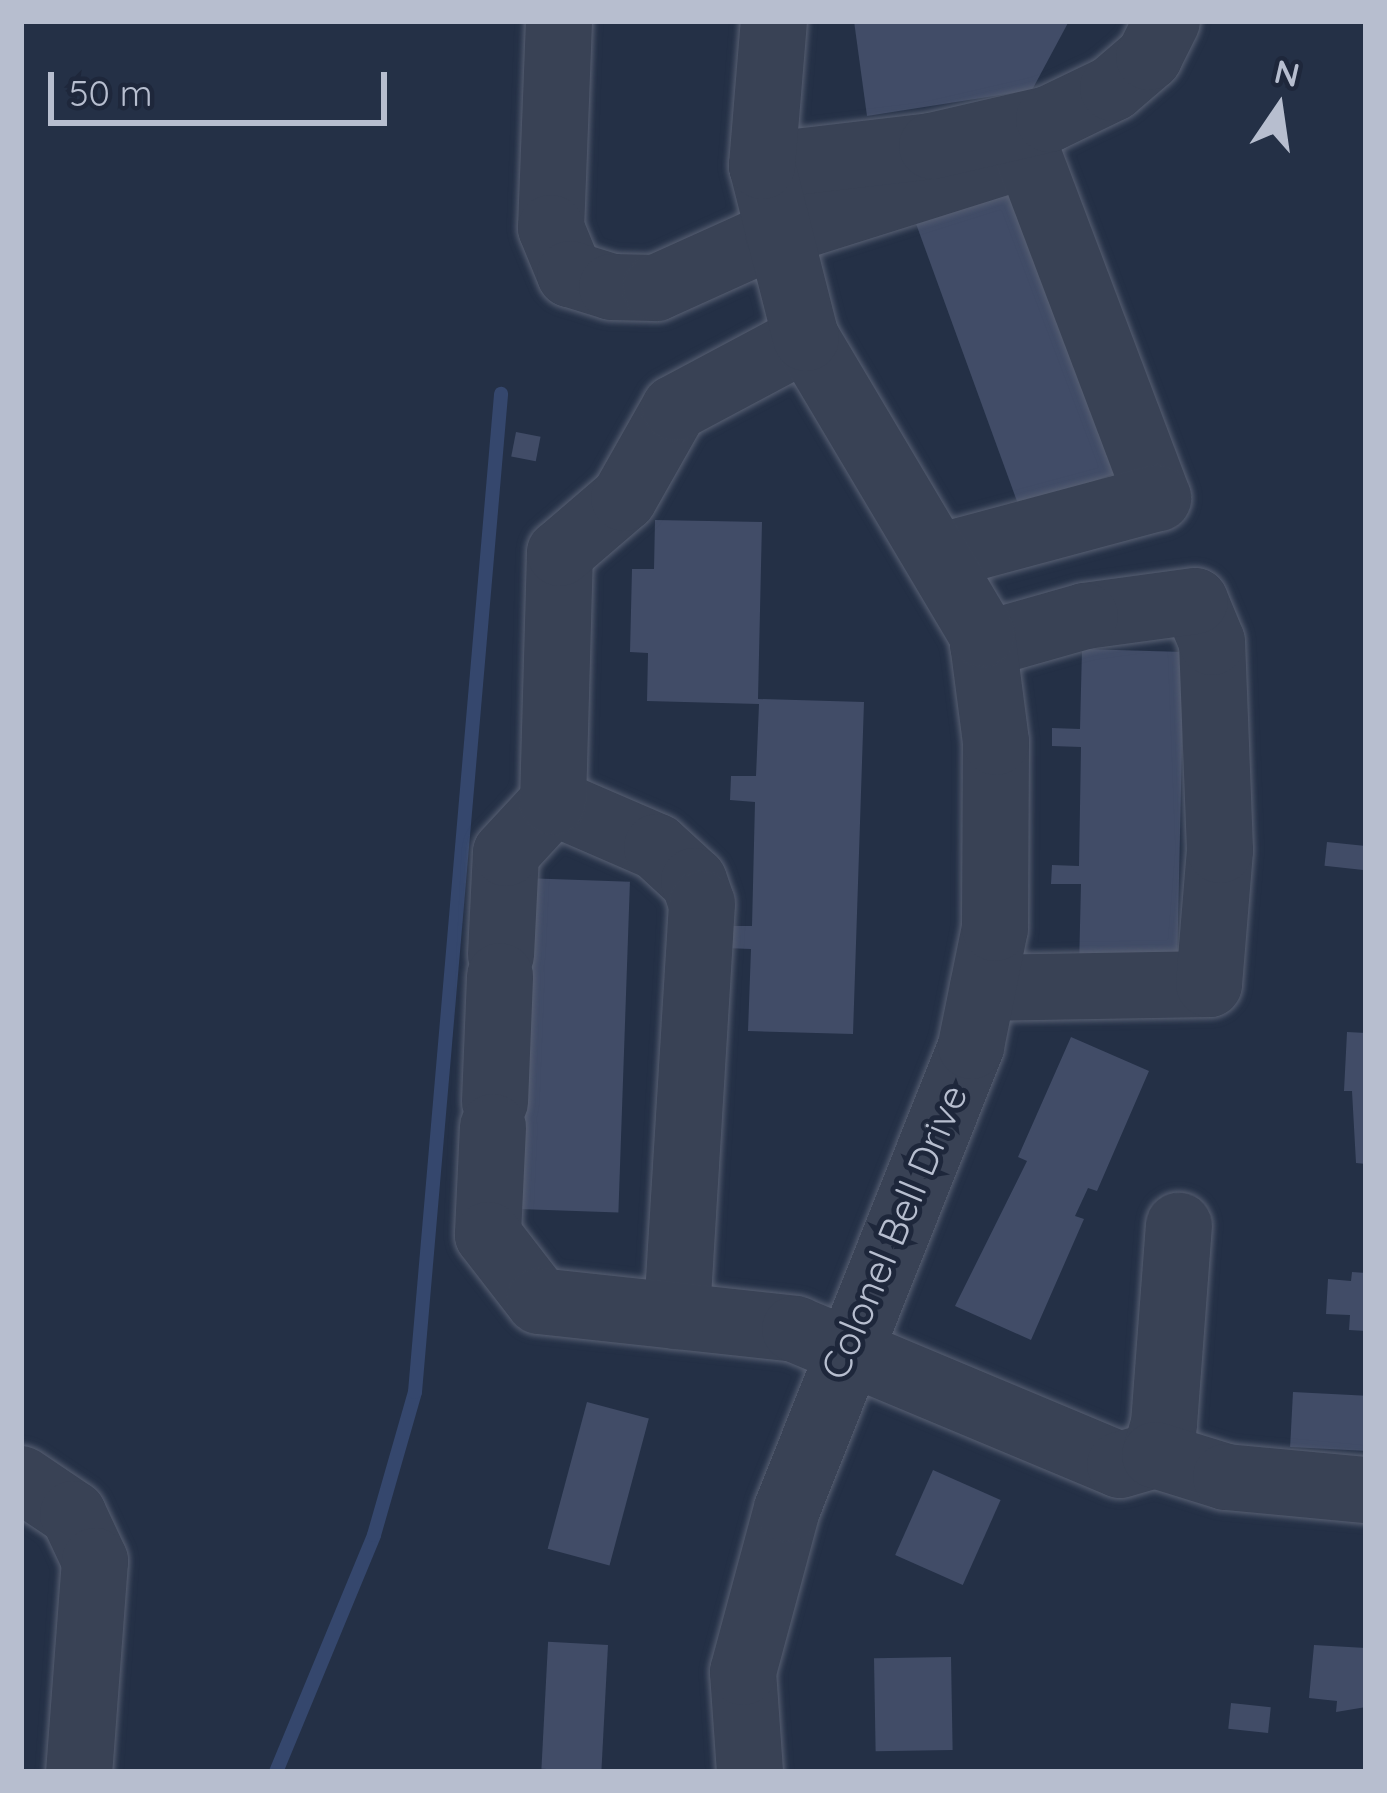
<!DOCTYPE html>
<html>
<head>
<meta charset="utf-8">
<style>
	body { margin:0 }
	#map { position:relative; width:1387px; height:1793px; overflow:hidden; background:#243046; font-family:Quicksand,sans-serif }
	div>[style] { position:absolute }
	.stream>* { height:14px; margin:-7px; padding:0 7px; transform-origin:7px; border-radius:7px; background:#35476d }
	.building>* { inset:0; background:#414c67; transform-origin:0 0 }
	.roads { filter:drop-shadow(0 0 3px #586073) drop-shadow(0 0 3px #586073) }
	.minor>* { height:66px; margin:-33px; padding:0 33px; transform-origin:33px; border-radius:33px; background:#394255 }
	span { translate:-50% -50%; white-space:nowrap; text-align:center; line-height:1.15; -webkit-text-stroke:10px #1e273b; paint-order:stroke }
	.street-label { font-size:39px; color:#b7becf }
	.frame { position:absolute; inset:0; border:24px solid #b7becf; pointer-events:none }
	.north { position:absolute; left:1219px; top:48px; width:120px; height:120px; -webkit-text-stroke:9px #1e273b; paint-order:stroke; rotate:13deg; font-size:33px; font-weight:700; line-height:48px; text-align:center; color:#b7becf }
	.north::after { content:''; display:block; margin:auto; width:42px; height:54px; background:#b7becf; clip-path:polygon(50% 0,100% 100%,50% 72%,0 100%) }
	.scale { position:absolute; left:48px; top:72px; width:339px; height:54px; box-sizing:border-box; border:6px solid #b7becf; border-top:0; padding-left:15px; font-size:36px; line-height:42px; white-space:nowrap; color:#b7becf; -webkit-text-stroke:9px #1e273b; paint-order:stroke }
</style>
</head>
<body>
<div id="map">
	<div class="stream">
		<i style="left:276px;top:1772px;width:256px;rotate:-67.5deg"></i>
		<i style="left:374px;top:1535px;width:149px;rotate:-74deg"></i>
		<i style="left:415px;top:1392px;width:1002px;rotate:-85.07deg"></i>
	</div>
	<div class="building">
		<i style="clip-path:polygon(854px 21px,1069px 21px,1032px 90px,867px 116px)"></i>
		<i style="left:1009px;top:178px;width:314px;height:103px;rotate:70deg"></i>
		<i style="left:516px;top:432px;width:25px;height:25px;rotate:11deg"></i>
		<i style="clip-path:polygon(655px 520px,762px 522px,758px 699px,864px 702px,853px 1034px,748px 1031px,751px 949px,725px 948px,725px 926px,752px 926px,755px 802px,730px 800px,731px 776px,756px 776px,759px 704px,647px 701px,648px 653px,630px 652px,632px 569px,654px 569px)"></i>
		<i style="clip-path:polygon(1082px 649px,1184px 652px,1177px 969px,1079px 967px,1081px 884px,1051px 884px,1052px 865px,1079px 866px,1081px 747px,1052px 746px,1052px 728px,1080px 729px)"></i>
		<i style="left:1327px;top:842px;width:39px;height:24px;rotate:6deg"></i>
		<i style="left:523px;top:878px;width:107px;height:331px;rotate:2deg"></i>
		<i style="clip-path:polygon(1347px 1032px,1366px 1033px,1366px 1164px,1356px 1163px,1352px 1091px,1344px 1091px)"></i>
		<i style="clip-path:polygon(1071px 1037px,1149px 1071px,1097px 1191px,1088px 1188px,1075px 1216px,1084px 1219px,1031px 1340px,955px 1306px,1027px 1161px,1018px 1157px)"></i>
		<i style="clip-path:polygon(1352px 1272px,1366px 1273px,1366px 1331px,1349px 1330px,1350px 1315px,1326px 1314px,1328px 1279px,1351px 1281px)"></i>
		<i style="left:1293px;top:1392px;width:73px;height:55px;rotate:3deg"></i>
		<i style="left:587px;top:1402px;width:64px;height:152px;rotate:15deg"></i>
		<i style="left:933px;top:1470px;width:74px;height:93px;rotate:24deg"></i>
		<i style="left:608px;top:1645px;width:127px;height:60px;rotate:93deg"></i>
		<i style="clip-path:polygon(1314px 1645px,1366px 1648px,1366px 1707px,1336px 1712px,1337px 1701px,1309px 1698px)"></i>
		<i style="left:951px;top:1657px;width:93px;height:77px;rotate:89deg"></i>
		<i style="left:1231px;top:1703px;width:40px;height:26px;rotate:6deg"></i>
	</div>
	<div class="roads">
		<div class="minor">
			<i style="left:559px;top:21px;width:207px;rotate:92.2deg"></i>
			<i style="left:551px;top:228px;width:50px;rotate:67.6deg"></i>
			<i style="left:570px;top:274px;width:44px;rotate:17.2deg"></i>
			<i style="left:612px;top:287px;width:44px;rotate:1.3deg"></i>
			<i style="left:656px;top:288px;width:134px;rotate:-24.3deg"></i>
			<i style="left:778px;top:233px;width:262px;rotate:-17.5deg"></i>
			<i style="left:1028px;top:154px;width:368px;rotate:69.3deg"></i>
			<i style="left:1158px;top:498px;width:224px;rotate:165deg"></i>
			<i style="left:762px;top:166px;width:171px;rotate:-6.7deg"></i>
			<i style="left:932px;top:146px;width:120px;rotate:-13deg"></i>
			<i style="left:1049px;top:119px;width:71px;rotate:-25.8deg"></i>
			<i style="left:1113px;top:88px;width:48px;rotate:-40.7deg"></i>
			<i style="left:1149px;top:57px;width:40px;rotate:-63.4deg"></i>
			<i style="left:553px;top:802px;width:113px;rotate:23.4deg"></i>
			<i style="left:657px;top:847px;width:50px;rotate:42.6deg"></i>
			<i style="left:694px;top:881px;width:24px;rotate:71deg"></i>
			<i style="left:702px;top:904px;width:413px;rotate:93.5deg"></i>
			<i style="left:501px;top:955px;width:102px;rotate:-87.2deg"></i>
			<i style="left:506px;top:853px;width:69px;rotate:-47.3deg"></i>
			<i style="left:553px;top:802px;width:249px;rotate:-88.4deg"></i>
			<i style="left:560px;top:553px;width:84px;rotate:-40.7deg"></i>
			<i style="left:624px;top:498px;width:103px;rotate:-60.5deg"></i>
			<i style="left:675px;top:408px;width:149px;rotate:-28.1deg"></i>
			<i style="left:983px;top:988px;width:226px;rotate:-1deg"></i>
			<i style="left:1209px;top:984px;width:134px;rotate:-85.3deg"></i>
			<i style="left:1220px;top:850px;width:208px;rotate:-92.2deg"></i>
			<i style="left:1212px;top:642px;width:44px;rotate:-112.5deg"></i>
			<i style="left:1195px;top:601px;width:111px;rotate:172.2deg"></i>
			<i style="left:1085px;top:616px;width:106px;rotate:164.1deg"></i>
			<i style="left:495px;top:1102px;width:126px;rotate:-87.7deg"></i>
			<i style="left:493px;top:1127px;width:108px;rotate:92.7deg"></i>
			<i style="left:488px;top:1235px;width:83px;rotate:52.3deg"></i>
			<i style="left:539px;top:1301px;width:258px;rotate:6.2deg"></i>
			<i style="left:795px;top:1329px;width:352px;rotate:22.7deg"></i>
			<i style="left:1120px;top:1465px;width:36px;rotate:-16deg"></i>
			<i style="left:1155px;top:1455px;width:32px;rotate:-74deg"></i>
			<i style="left:1164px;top:1424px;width:199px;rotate:-85.7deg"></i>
			<i style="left:1155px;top:1455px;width:74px;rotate:17.2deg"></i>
			<i style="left:1226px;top:1477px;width:141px;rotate:5.3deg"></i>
			<i style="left:21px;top:1479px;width:63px;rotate:33.9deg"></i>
			<i style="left:73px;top:1514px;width:52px;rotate:64.9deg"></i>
			<i style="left:95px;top:1561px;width:212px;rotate:94.3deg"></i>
			<i style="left:750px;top:1772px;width:100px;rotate:-94deg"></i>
			<i style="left:743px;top:1672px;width:169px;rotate:-74.9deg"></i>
			<i style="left:787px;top:1509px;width:498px;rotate:-68.3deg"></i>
			<i style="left:971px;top:1046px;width:120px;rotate:-78.5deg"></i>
			<i style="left:995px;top:928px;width:186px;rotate:-89.7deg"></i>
			<i style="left:996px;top:742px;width:109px;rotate:-97.4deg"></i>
			<i style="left:982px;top:634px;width:344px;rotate:-120.7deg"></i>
			<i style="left:806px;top:338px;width:178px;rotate:-104.3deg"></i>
			<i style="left:762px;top:166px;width:145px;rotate:-85.3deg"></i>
		</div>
	</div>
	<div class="street-label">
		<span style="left:894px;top:1232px;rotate:-67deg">Colonel Bell Drive</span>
	</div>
	<div class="frame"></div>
	<div class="north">N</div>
	<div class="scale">50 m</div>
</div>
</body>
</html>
